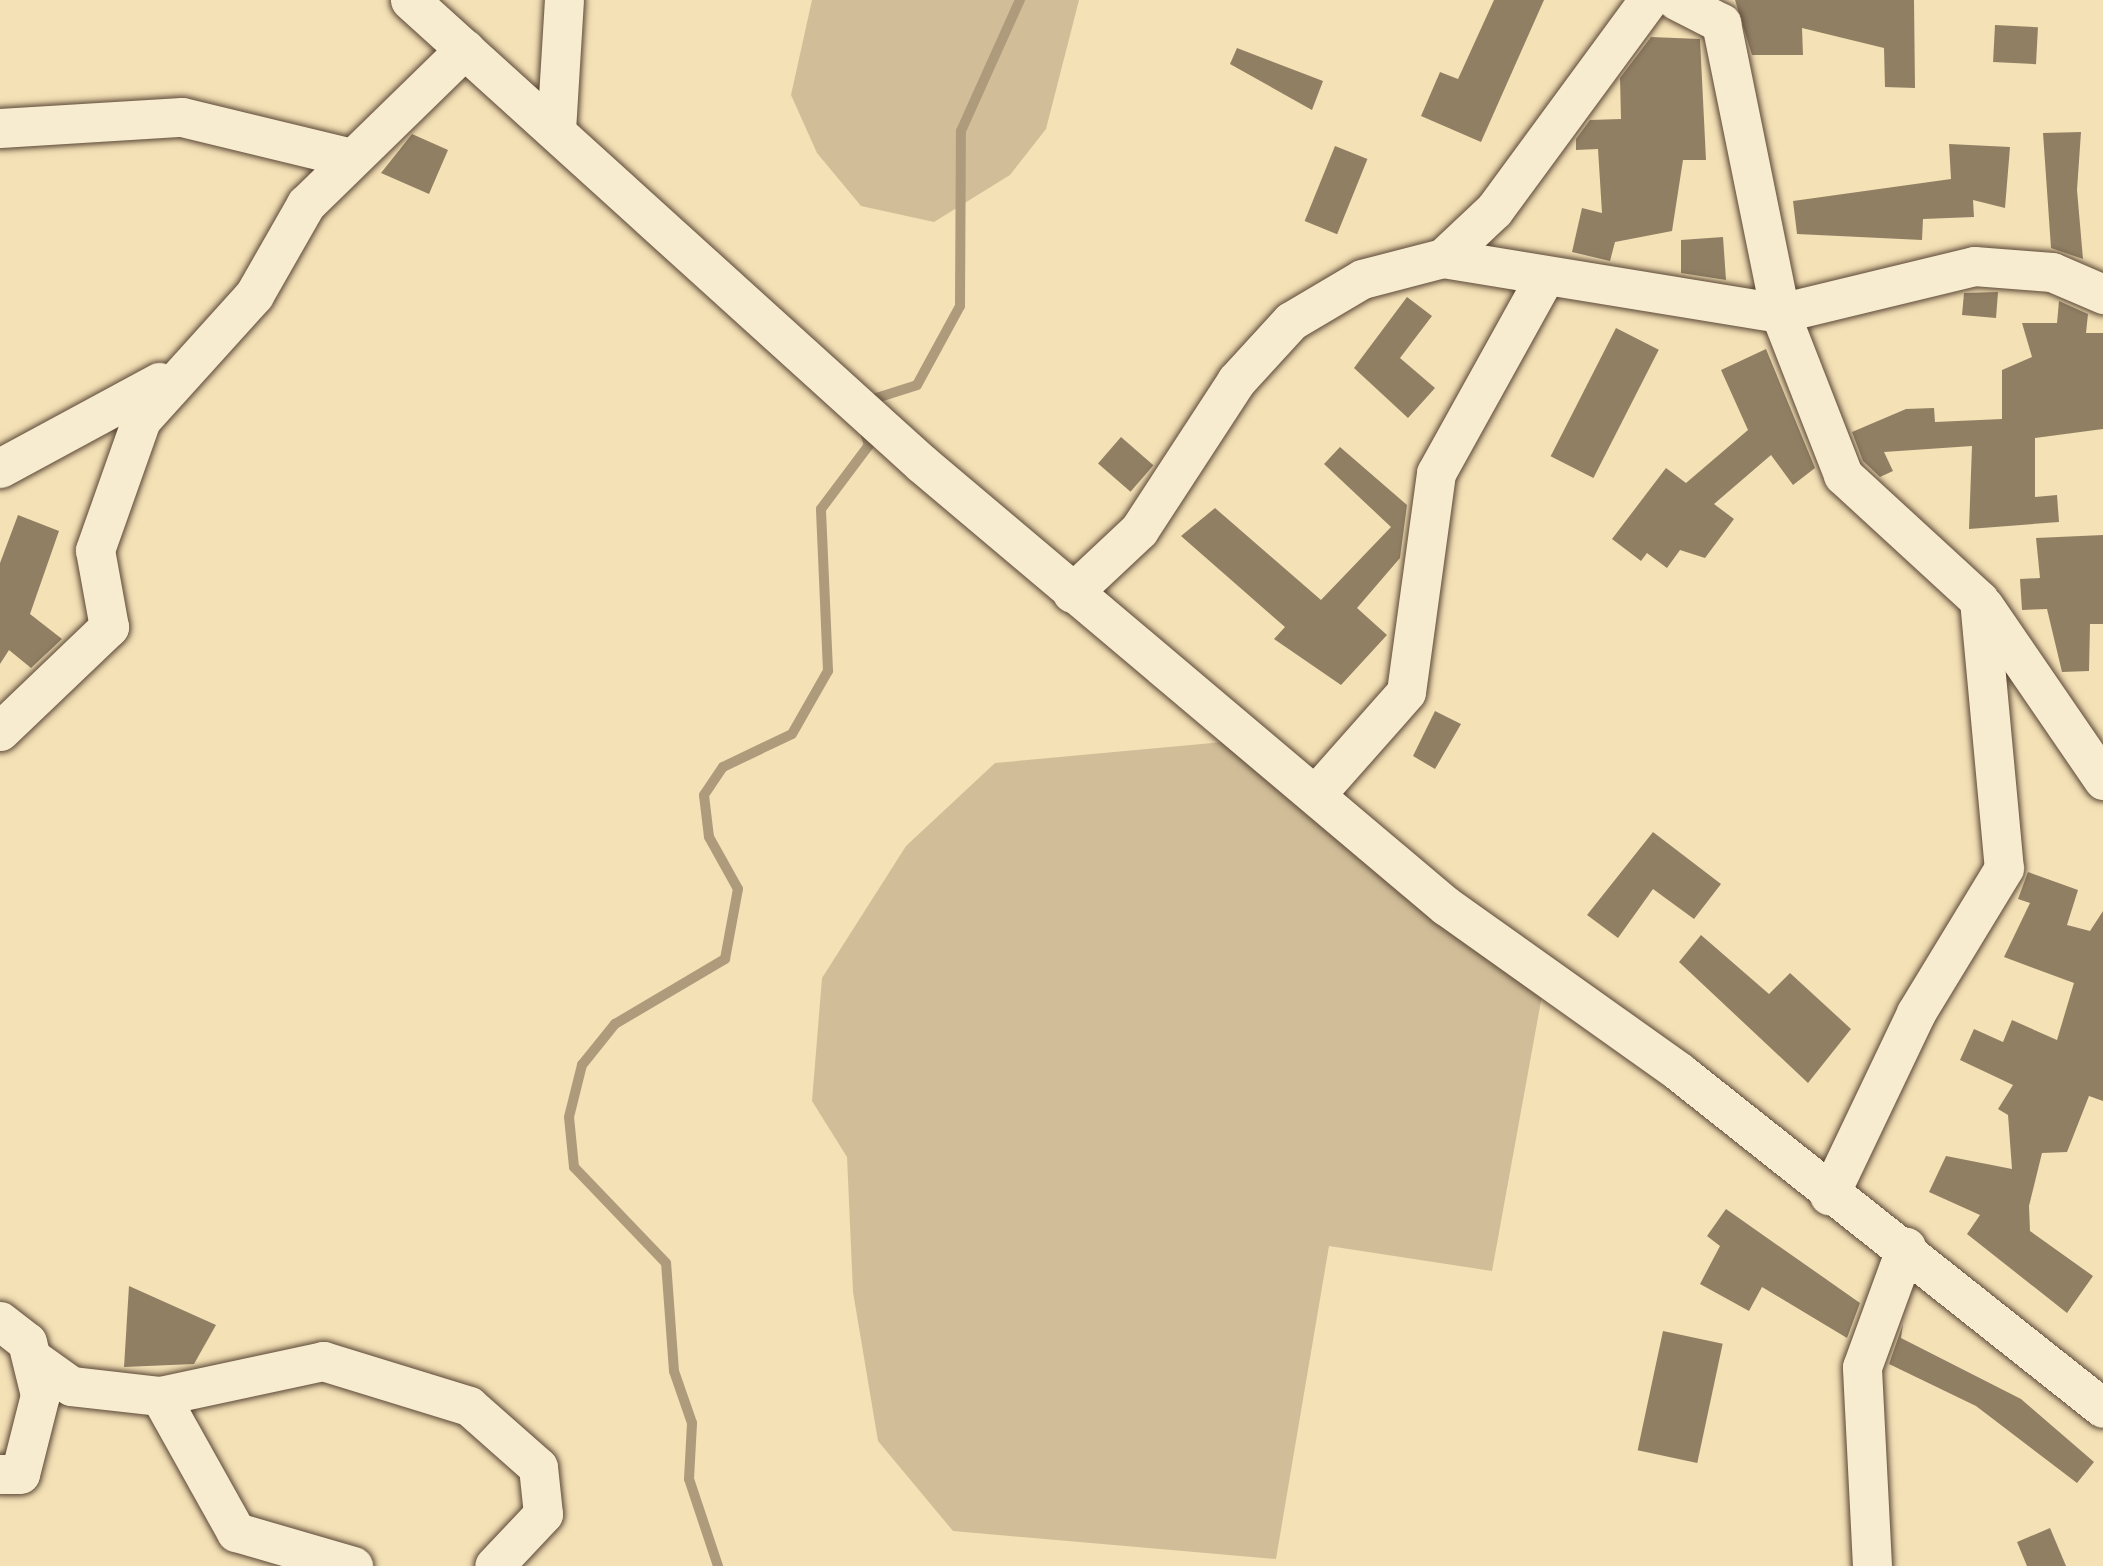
<!DOCTYPE html>
<html>
<head>
<meta charset="utf-8">
<style>
	body { margin:0 }
	#map { position:relative; width:2103px; height:1566px; overflow:hidden; background:#f4e1b6; font-family:"IM FELL Double Pica",serif }
	div>[style] { position:absolute }
	.green>* { inset:0; background:#d1be99 }
	.stream>* { height:10px; margin:-5px; padding:0 5px; transform-origin:5px; border-radius:5px; background:#ae9b7c }
	.building>* { inset:0; background:#917f64; transform-origin:0 0 }
	.roads { filter:drop-shadow(0 0 3px #5a4736) drop-shadow(0 0 3px #5a4736) }
	.minor>* { height:39px; margin:-19.5px; padding:0 19.5px; transform-origin:19.5px; border-radius:19.5px; background:#f8ecd0 }
	span { translate:-50% -50%; white-space:nowrap; text-align:center; line-height:1.15; -webkit-text-stroke:9px #f8ecd0; paint-order:stroke }
</style>
</head>
<body>
<div id="map">
	<div class="green">
		<i style="clip-path:polygon(812px 0,1079px 0,1046px 129px,1010px 175px,934px 222px,861px 206px,817px 153px,791px 95px)"></i>
		<i style="clip-path:polygon(1256px 739px,1543px 990px,1492px 1271px,1329px 1246px,1276px 1559px,953px 1531px,878px 1441px,853px 1292px,847px 1157px,812px 1101px,822px 978px,906px 846px,995px 763px)"></i>
	</div>
	<div class="stream">
		<i style="left:867px;top:401px;width:52px;rotate:-17.7deg"></i>
		<i style="left:917px;top:385px;width:90px;rotate:-61.4deg"></i>
		<i style="left:960px;top:306px;width:175px;rotate:-89.7deg"></i>
		<i style="left:961px;top:131px;width:144px;rotate:-65.8deg"></i>
		<i style="left:718px;top:1566px;width:92px;rotate:-108.4deg"></i>
		<i style="left:689px;top:1479px;width:56px;rotate:-86.9deg"></i>
		<i style="left:692px;top:1423px;width:55px;rotate:-109.1deg"></i>
		<i style="left:674px;top:1371px;width:108px;rotate:-94.2deg"></i>
		<i style="left:666px;top:1263px;width:133px;rotate:-133.8deg"></i>
		<i style="left:574px;top:1167px;width:50px;rotate:-95.7deg"></i>
		<i style="left:569px;top:1117px;width:54px;rotate:-76deg"></i>
		<i style="left:582px;top:1065px;width:53px;rotate:-51.2deg"></i>
		<i style="left:615px;top:1024px;width:128px;rotate:-30.6deg"></i>
		<i style="left:725px;top:959px;width:71px;rotate:-79.5deg"></i>
		<i style="left:738px;top:889px;width:60px;rotate:-119.1deg"></i>
		<i style="left:709px;top:837px;width:42px;rotate:-96.8deg"></i>
		<i style="left:704px;top:795px;width:34px;rotate:-56deg"></i>
		<i style="left:723px;top:767px;width:76px;rotate:-25.6deg"></i>
		<i style="left:792px;top:734px;width:73px;rotate:-60.3deg"></i>
		<i style="left:828px;top:671px;width:162px;rotate:-92.5deg"></i>
		<i style="left:821px;top:509px;width:80px;rotate:-53.1deg"></i>
		<i style="left:869px;top:445px;width:16px;rotate:-108deg"></i>
	</div>
	<div class="building">
		<i style="clip-path:polygon(1494px 0,1544px 0,1481px 142px,1421px 116px,1440px 72px,1458px 79px)"></i>
		<i style="clip-path:polygon(1735px 0,1914px 0,1915px 88px,1885px 87px,1884px 48px,1802px 28px,1803px 55px,1752px 55px)"></i>
		<i style="left:1995px;top:25px;width:43px;height:37px;rotate:3deg"></i>
		<i style="clip-path:polygon(1651px 37px,1700px 39px,1706px 160px,1683px 160px,1672px 231px,1615px 242px,1610px 261px,1572px 252px,1582px 208px,1602px 213px,1598px 149px,1576px 150px,1576px 139px,1590px 120px,1621px 119px,1620px 78px)"></i>
		<i style="clip-path:polygon(1237px 48px,1323px 81px,1312px 110px,1230px 64px)"></i>
		<i style="clip-path:polygon(2081px 132px,2077px 190px,2083px 259px,2051px 248px,2043px 133px)"></i>
		<i style="clip-path:polygon(412px 134px,448px 150px,429px 194px,381px 173px)"></i>
		<i style="clip-path:polygon(1949px 144px,2010px 147px,2005px 208px,1973px 200px,1974px 217px,1923px 219px,1922px 240px,1797px 234px,1793px 201px,1951px 179px)"></i>
		<i style="left:1335px;top:146px;width:35px;height:81px;rotate:22deg"></i>
		<i style="clip-path:polygon(1723px 237px,1726px 280px,1681px 273px,1681px 240px)"></i>
		<i style="clip-path:polygon(1998px 292px,1996px 318px,1962px 315px,1964px 293px)"></i>
		<i style="clip-path:polygon(1407px 297px,1432px 316px,1400px 358px,1435px 388px,1408px 418px,1354px 368px)"></i>
		<i style="clip-path:polygon(2059px 301px,2088px 314px,2086px 333px,2103px 333px,2103px 429px,2035px 438px,2035px 497px,2057px 495px,2059px 522px,1969px 529px,1972px 446px,1884px 452px,1893px 471px,1880px 477px,1863px 461px,1852px 432px,1906px 409px,1934px 408px,1935px 422px,2002px 419px,2002px 370px,2032px 357px,2022px 323px,2057px 323px)"></i>
		<i style="left:1616px;top:328px;width:48px;height:144px;rotate:27deg"></i>
		<i style="clip-path:polygon(1766px 349px,1815px 468px,1793px 485px,1771px 455px,1714px 504px,1734px 519px,1705px 558px,1680px 550px,1667px 568px,1647px 553px,1641px 561px,1612px 539px,1666px 468px,1686px 483px,1748px 430px,1721px 370px)"></i>
		<i style="left:1121px;top:437px;width:43px;height:35px;rotate:41deg"></i>
		<i style="clip-path:polygon(1340px 447px,1407px 505px,1400px 558px,1357px 608px,1387px 635px,1341px 685px,1274px 639px,1285px 627px,1181px 536px,1215px 508px,1321px 600px,1391px 527px,1324px 464px)"></i>
		<i style="clip-path:polygon(18px 515px,59px 531px,30px 614px,62px 639px,31px 668px,9px 650px,0 664px,0 563px)"></i>
		<i style="clip-path:polygon(2103px 535px,2103px 624px,2090px 624px,2089px 671px,2062px 672px,2047px 609px,2022px 610px,2020px 579px,2040px 578px,2036px 538px)"></i>
		<i style="clip-path:polygon(1435px 711px,1461px 724px,1435px 769px,1413px 756px)"></i>
		<i style="clip-path:polygon(1653px 832px,1721px 884px,1694px 919px,1653px 889px,1618px 938px,1587px 915px)"></i>
		<i style="clip-path:polygon(2028px 872px,2078px 890px,2067px 925px,2090px 931px,2103px 911px,2103px 1101px,2089px 1096px,2067px 1152px,2042px 1153px,2029px 1206px,2030px 1231px,2093px 1276px,2067px 1313px,1967px 1234px,1980px 1215px,1929px 1192px,1946px 1156px,2012px 1169px,2008px 1115px,1998px 1109px,2013px 1085px,1960px 1060px,1974px 1029px,2003px 1042px,2012px 1020px,2057px 1040px,2074px 983px,2004px 957px,2030px 903px,2018px 899px)"></i>
		<i style="clip-path:polygon(1701px 935px,1769px 994px,1790px 973px,1851px 1029px,1808px 1083px,1679px 962px)"></i>
		<i style="clip-path:polygon(1726px 1209px,1860px 1303px,1847px 1338px,1762px 1287px,1749px 1311px,1700px 1284px,1720px 1246px,1707px 1236px)"></i>
		<i style="clip-path:polygon(129px 1286px,216px 1325px,194px 1364px,124px 1367px)"></i>
		<i style="clip-path:polygon(1903px 1324px,1901px 1338px,2021px 1399px,2094px 1462px,2077px 1483px,1976px 1406px,1889px 1364px)"></i>
		<i style="left:1663px;top:1331px;width:61px;height:122px;rotate:12deg"></i>
		<i style="clip-path:polygon(2050px 1528px,2066px 1566px,2027px 1566px,2017px 1542px)"></i>
	</div>
	<div class="roads">
		<div class="minor">
			<i style="left:410px;top:0;width:690px;rotate:42.18deg"></i>
			<i style="left:921px;top:463px;width:687px;rotate:40.16deg"></i>
			<i style="left:1446px;top:906px;width:285px;rotate:35.4deg"></i>
			<i style="left:1678px;top:1071px;width:542px;rotate:38.41deg"></i>
			<i style="left:1676px;top:0;width:51px;rotate:27.1deg"></i>
			<i style="left:1721px;top:23px;width:296px;rotate:78.5deg"></i>
			<i style="left:1780px;top:313px;width:174px;rotate:68.7deg"></i>
			<i style="left:1843px;top:475px;width:185px;rotate:42.6deg"></i>
			<i style="left:1979px;top:600px;width:269px;rotate:84.7deg"></i>
			<i style="left:2004px;top:868px;width:170px;rotate:121.3deg"></i>
			<i style="left:1916px;top:1013px;width:202px;rotate:115.5deg"></i>
			<i style="left:0;top:128px;width:182px;rotate:-3.5deg"></i>
			<i style="left:182px;top:117px;width:170px;rotate:13.6deg"></i>
			<i style="left:556px;top:130px;width:130px;rotate:-86.5deg"></i>
			<i style="left:1443px;top:258px;width:341px;rotate:9.3deg"></i>
			<i style="left:1780px;top:313px;width:200px;rotate:-13.6deg"></i>
			<i style="left:1974px;top:266px;width:78px;rotate:4.4deg"></i>
			<i style="left:2052px;top:272px;width:56px;rotate:23.3deg"></i>
			<i style="left:0;top:468px;width:181px;rotate:-28.4deg"></i>
			<i style="left:1072px;top:593px;width:92px;rotate:-43.2deg"></i>
			<i style="left:1139px;top:530px;width:178px;rotate:-56.9deg"></i>
			<i style="left:1236px;top:381px;width:81px;rotate:-47.5deg"></i>
			<i style="left:1291px;top:321px;width:82px;rotate:-30.6deg"></i>
			<i style="left:1362px;top:279px;width:84px;rotate:-14.5deg"></i>
			<i style="left:1443px;top:258px;width:70px;rotate:-43.3deg"></i>
			<i style="left:1494px;top:210px;width:260px;rotate:-53.7deg"></i>
			<i style="left:1984px;top:606px;width:211px;rotate:55.6deg"></i>
			<i style="left:0;top:731px;width:151px;rotate:-43.7deg"></i>
			<i style="left:109px;top:627px;width:78px;rotate:-100.3deg"></i>
			<i style="left:95px;top:550px;width:138px;rotate:-70.5deg"></i>
			<i style="left:141px;top:420px;width:169px;rotate:-47.9deg"></i>
			<i style="left:254px;top:295px;width:105px;rotate:-60.3deg"></i>
			<i style="left:306px;top:204px;width:222px;rotate:-44.3deg"></i>
			<i style="left:1315px;top:795px;width:137px;rotate:-48.5deg"></i>
			<i style="left:1406px;top:692px;width:221px;rotate:-82.2deg"></i>
			<i style="left:1436px;top:473px;width:218px;rotate:-61deg"></i>
			<i style="left:0;top:1321px;width:34px;rotate:38deg"></i>
			<i style="left:27px;top:1342px;width:55px;rotate:76.2deg"></i>
			<i style="left:40px;top:1395px;width:81px;rotate:104.2deg"></i>
			<i style="left:20px;top:1474px;width:20px;rotate:180deg"></i>
			<i style="left:36px;top:1361px;width:43px;rotate:35.5deg"></i>
			<i style="left:71px;top:1386px;width:90px;rotate:6.4deg"></i>
			<i style="left:160px;top:1396px;width:167px;rotate:-12.1deg"></i>
			<i style="left:323px;top:1361px;width:153px;rotate:17.1deg"></i>
			<i style="left:469px;top:1406px;width:92px;rotate:41.5deg"></i>
			<i style="left:538px;top:1467px;width:47px;rotate:83.9deg"></i>
			<i style="left:543px;top:1514px;width:71px;rotate:133.3deg"></i>
			<i style="left:160px;top:1396px;width:156px;rotate:60.8deg"></i>
			<i style="left:236px;top:1532px;width:122px;rotate:16.2deg"></i>
			<i style="left:1872px;top:1566px;width:199px;rotate:-92.9deg"></i>
			<i style="left:1862px;top:1367px;width:128px;rotate:-69.9deg"></i>
		</div>
	</div>
</div>
</body>
</html>
